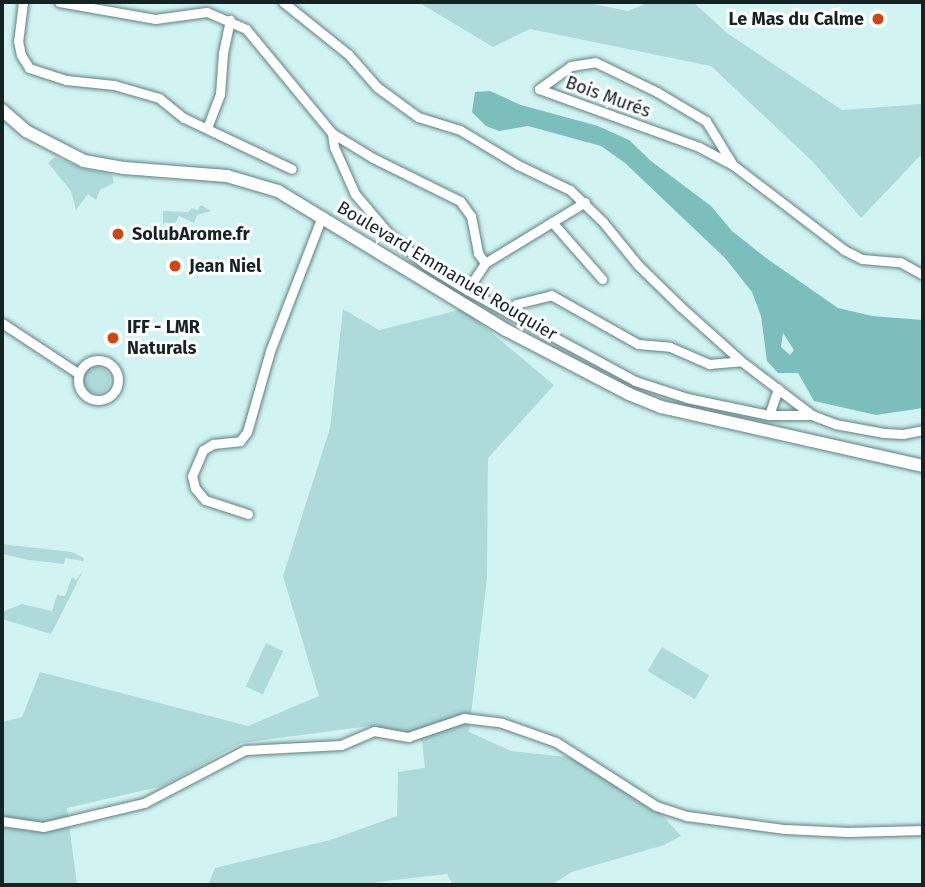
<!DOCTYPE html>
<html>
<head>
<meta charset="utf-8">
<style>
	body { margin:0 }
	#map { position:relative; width:925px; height:887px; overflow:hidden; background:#d1f4f3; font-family:"Fira Sans",sans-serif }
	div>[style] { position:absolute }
	.green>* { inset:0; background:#aedbda; transform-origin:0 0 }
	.round { border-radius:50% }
	.water>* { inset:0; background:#7cbebc }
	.roads { filter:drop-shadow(0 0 2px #618180) drop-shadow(0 0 2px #618180) }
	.minor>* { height:9px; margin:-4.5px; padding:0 4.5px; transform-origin:4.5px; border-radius:4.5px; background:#fff }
	.minor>.ring { margin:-4.5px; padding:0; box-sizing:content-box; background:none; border:9px solid #fff; border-radius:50% }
	.tertiary>* { height:12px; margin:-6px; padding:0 6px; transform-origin:6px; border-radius:6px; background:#fff }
	.dots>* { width:19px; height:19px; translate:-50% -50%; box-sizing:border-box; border:4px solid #fff; border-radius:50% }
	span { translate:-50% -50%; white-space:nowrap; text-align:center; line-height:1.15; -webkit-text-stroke:6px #fff; paint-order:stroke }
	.poi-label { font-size:18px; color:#162323; font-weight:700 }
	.right { translate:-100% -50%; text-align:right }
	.left { translate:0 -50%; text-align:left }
	.street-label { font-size:18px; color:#162323 }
	.frame { position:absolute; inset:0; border:4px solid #162323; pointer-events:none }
</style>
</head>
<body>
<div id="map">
	<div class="green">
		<i style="clip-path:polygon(418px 2px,584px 2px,628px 11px,650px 2px,693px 2px,727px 33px,842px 110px,923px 104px,923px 156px,919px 157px,861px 218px,813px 162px,711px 66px,530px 29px,493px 47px)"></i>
		<i style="clip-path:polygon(55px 157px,84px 169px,112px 175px,114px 183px,100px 190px,96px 200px,88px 194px,76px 210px,71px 191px,48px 163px)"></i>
		<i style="clip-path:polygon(201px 205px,211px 211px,197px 215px,194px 223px,179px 216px,170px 233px,167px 222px,163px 224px,163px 211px,188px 212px,192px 208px,197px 210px)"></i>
		<i style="clip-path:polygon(343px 309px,379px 330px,463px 309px,554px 385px,488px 458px,487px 578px,469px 732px,511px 751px,585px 759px,638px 788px,681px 836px,664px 845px,572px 872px,551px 885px,453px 885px,447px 874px,377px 882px,375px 885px,208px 885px,215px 868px,330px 840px,397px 816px,398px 772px,425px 768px,422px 741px,374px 731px,370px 726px,241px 743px,163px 786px,67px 808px,77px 885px,2px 885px,2px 722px,22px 717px,40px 672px,248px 726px,319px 696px,283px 576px,330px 428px)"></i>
		<i class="round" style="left:84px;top:367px;width:26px;height:26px"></i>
		<i style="clip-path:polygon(2px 544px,72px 552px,84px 558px,83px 561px,65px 558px,64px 564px,29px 560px,2px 554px)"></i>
		<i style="clip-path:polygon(83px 571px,51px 634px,2px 619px,2px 612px,22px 604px,52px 611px,57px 595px,65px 596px,72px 577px,76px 580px)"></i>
		<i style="left:266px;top:643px;width:19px;height:48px;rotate:25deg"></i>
		<i style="left:662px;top:647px;width:55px;height:28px;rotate:31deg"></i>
	</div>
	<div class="water">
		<i style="clip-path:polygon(evenodd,490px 91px,521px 105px,598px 126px,629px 140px,651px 161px,711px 206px,732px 231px,766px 258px,838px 308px,872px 316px,923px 320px,923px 408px,876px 415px,814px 401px,798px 373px,778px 373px,767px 361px,761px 316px,752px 292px,725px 258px,625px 163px,601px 146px,528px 126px,499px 131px,486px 126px,472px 112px,475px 92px,490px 91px,783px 333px,794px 350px,790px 355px,781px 347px,783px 333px)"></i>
	</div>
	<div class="roads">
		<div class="minor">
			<i style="left:23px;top:2px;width:39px;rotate:97deg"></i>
			<i style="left:18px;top:41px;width:14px;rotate:78deg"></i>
			<i style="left:21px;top:55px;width:15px;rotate:58deg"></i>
			<i style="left:29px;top:68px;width:39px;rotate:18deg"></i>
			<i style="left:66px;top:80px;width:48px;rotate:5.9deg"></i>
			<i style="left:114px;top:85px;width:47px;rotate:16.1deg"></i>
			<i style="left:159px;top:98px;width:32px;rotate:39deg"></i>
			<i style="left:184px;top:118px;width:119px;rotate:25.3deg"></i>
			<i style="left:59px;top:2px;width:97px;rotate:10deg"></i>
			<i style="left:155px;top:19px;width:52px;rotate:-7.7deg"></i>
			<i style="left:207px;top:12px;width:43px;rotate:23.6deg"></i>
			<i style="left:246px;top:29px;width:135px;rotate:50.4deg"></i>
			<i style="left:332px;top:133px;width:48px;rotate:31.4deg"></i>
			<i style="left:373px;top:158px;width:97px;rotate:26.3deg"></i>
			<i style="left:460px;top:201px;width:19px;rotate:54deg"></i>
			<i style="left:471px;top:216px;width:38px;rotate:79deg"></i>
			<i style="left:478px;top:253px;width:12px;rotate:55deg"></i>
			<i style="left:283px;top:2px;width:83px;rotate:38.7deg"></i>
			<i style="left:348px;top:54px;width:44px;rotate:48.7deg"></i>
			<i style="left:377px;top:87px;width:51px;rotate:36.2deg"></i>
			<i style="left:418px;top:117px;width:44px;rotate:17.2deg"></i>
			<i style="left:460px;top:130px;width:68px;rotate:31.1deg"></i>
			<i style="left:518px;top:165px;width:58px;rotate:25.7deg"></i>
			<i style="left:570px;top:190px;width:46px;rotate:44.1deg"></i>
			<i style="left:603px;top:222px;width:55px;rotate:50.9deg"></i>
			<i style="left:638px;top:265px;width:60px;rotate:44.3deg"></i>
			<i style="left:681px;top:307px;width:81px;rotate:42deg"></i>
			<i style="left:741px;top:361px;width:89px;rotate:37.3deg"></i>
			<i style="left:812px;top:415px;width:25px;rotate:21deg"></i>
			<i style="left:835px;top:424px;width:50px;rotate:10.4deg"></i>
			<i style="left:884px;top:433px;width:19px;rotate:3deg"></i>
			<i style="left:903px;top:434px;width:20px;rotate:-11deg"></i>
			<i style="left:539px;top:89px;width:39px;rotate:-36deg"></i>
			<i style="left:571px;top:66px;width:24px;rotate:-9deg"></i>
			<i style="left:595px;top:62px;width:69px;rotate:25.8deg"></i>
			<i style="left:657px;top:92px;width:57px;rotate:30.6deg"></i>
			<i style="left:706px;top:121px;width:52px;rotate:58.5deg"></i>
			<i style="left:733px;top:165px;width:140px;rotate:37.4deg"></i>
			<i style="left:844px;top:250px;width:20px;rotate:27deg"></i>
			<i style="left:862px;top:259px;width:38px;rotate:5deg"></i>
			<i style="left:900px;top:262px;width:26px;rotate:29deg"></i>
			<i style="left:539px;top:89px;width:170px;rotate:19.9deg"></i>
			<i style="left:699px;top:147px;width:38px;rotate:28deg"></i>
			<i style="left:207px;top:128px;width:36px;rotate:-69deg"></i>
			<i style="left:220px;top:94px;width:41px;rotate:-85.8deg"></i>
			<i style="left:223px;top:53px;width:34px;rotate:-78deg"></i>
			<i style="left:332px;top:133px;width:14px;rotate:82deg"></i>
			<i style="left:334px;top:147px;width:51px;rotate:65.9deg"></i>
			<i style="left:355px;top:194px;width:54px;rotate:49.5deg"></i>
			<i style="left:390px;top:235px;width:47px;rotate:39.8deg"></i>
			<i style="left:426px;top:265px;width:48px;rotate:31.4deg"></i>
			<i style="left:467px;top:290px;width:191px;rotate:28.4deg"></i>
			<i style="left:635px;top:381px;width:55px;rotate:18.1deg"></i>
			<i style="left:687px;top:398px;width:84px;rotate:11.7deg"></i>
			<i style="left:769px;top:415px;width:43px"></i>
			<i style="left:552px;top:222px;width:76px;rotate:48.7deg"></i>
			<i style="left:467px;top:290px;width:32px;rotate:-56deg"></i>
			<i style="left:485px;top:263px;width:117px;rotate:-31.4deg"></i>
			<i style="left:508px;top:313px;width:12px;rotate:-48deg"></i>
			<i style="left:516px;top:304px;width:36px;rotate:-14deg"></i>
			<i style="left:551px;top:295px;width:100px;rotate:29.4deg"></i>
			<i style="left:638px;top:344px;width:32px;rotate:5deg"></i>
			<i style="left:670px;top:347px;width:43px;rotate:23.6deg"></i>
			<i style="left:709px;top:364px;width:32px;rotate:-5deg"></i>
			<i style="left:2px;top:323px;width:92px;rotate:33.5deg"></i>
			<i class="ring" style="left:78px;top:360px;width:31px;height:31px"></i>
			<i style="left:769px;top:415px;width:28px;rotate:-71deg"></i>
			<i style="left:248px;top:514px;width:45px;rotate:-162deg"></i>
			<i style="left:205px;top:500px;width:16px;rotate:-130deg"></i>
			<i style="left:195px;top:488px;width:12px;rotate:-104deg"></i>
			<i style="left:192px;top:476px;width:28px;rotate:-67deg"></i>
			<i style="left:203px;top:450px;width:12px;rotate:-31deg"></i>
			<i style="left:213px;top:444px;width:27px;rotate:-6deg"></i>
			<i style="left:240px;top:441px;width:11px;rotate:-52deg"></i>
			<i style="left:247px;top:432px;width:84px;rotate:-74.1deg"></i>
			<i style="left:270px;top:351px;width:145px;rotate:-68.9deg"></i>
			<i style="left:2px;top:821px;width:41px;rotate:8.3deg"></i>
			<i style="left:43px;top:827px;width:104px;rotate:-13.4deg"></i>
			<i style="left:144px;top:803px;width:114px;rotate:-27.7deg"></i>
			<i style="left:245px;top:750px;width:96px;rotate:-3deg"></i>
			<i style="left:341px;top:745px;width:36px;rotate:-23deg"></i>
			<i style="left:374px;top:731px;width:35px;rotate:10deg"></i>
			<i style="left:408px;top:737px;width:59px;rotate:-18.7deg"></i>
			<i style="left:464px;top:718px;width:38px;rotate:7deg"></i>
			<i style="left:502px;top:723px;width:57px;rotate:19.4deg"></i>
			<i style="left:556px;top:742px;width:119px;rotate:32.6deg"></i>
			<i style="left:656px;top:806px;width:33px;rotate:18deg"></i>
			<i style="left:687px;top:816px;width:99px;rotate:7.6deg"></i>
			<i style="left:785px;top:829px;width:63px;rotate:2.7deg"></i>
			<i style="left:848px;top:832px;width:75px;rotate:-1.5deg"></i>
		</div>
		<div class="tertiary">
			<i style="left:2px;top:110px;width:32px;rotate:41deg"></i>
			<i style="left:26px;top:131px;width:65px;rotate:27.3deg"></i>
			<i style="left:84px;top:161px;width:41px;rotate:9.9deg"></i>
			<i style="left:124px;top:168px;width:103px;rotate:4.4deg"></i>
			<i style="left:227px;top:176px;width:53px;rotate:16.4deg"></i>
			<i style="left:278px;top:191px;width:267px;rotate:31.4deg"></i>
			<i style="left:506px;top:330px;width:139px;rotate:27.5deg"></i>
			<i style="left:629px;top:394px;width:35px;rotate:22deg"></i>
			<i style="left:661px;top:407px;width:269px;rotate:12.7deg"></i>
		</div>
	</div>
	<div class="dots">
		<i style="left:878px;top:19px;background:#ce4713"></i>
		<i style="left:118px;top:234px;background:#ce4713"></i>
		<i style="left:175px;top:266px;background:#ce4713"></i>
		<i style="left:113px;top:338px;background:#ce4713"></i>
	</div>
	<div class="poi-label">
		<span class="right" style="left:864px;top:19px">Le Mas du Calme</span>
		<span class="left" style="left:132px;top:234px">SolubArome.fr</span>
		<span class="left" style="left:189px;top:266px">Jean Niel</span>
		<span class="left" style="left:127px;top:338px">IFF - LMR<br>Naturals</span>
	</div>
	<div class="street-label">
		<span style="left:608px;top:97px;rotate:20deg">Bois Murés</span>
		<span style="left:447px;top:271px;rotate:31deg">Boulevard Emmanuel Rouquier</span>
	</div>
	<div class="frame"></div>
</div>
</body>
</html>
